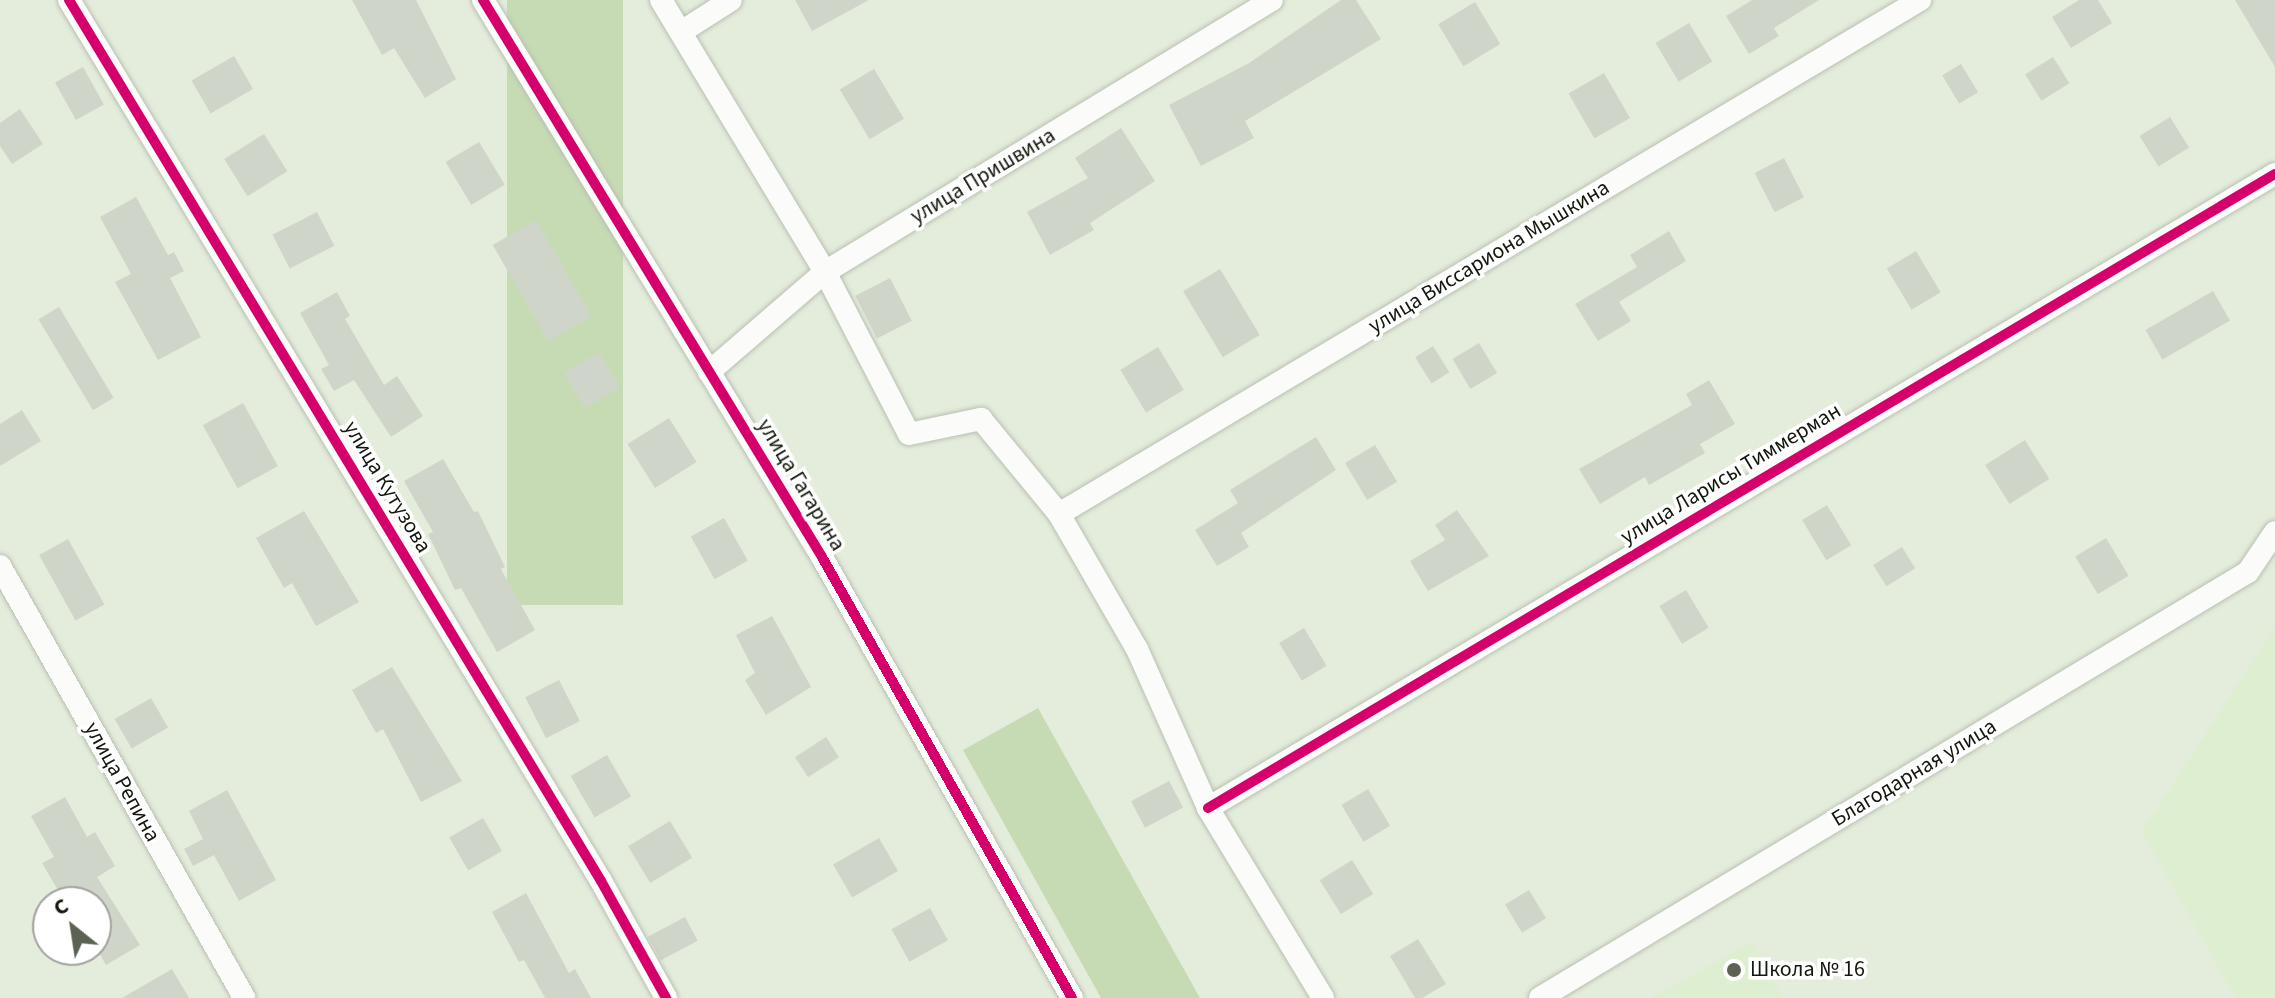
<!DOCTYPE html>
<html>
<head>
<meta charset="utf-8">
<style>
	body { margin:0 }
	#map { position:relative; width:2275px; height:998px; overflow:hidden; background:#e4eddc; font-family:"Source Sans 3",sans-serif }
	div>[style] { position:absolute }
	.built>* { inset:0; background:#deeed1 }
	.green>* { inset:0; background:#c6dbb3; transform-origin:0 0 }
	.building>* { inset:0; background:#cfd6c9; transform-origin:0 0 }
	.roads { filter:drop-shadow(0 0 2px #b9c0b3) drop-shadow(0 0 2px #b9c0b3) }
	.minor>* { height:22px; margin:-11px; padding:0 11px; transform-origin:11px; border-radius:11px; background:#fbfcfa }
	.cycleway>* { height:10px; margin:-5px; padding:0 5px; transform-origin:5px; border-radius:5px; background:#d6006c }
	.dots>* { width:22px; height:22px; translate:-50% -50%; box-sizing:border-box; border:4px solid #fff; border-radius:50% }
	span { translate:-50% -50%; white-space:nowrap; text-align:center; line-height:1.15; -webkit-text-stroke:7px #fff; paint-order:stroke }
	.street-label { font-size:22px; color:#13180d }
	.poi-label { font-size:22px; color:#13180d }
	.left { translate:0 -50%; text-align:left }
	.north { position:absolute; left:32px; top:886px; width:80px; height:80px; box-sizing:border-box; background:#fff; border:2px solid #a1a39e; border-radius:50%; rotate:330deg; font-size:22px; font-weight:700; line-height:32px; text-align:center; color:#13180d }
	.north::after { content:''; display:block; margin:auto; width:28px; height:36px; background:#5c6355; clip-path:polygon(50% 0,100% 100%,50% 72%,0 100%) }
</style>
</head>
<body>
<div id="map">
	<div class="built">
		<i style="clip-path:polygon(2275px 627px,2275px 998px,2236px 998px,2142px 832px)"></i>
		<i style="clip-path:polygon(1751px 942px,1783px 998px,1652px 998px)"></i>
	</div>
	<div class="green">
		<i style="left:507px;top:0;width:116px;height:605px"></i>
		<i style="clip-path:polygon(1038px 708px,1200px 998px,1101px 998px,963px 750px)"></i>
	</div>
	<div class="building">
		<i style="clip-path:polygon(352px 0,416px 0,456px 79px,425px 98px,394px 48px,382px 55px)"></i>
		<i style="clip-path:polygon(795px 0,869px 0,812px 31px)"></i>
		<i style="clip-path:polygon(1341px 0,1356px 0,1381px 39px,1245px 121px,1254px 138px,1201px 166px,1169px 105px,1249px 63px)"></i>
		<i style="clip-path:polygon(1752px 0,1819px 0,1774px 28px,1779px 36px,1749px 54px,1726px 16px)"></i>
		<i style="clip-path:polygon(2079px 0,2098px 0,2112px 23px,2071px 48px,2052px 17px)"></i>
		<i style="clip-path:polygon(2235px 0,2275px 0,2275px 67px)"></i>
		<i style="left:1475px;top:2px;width:49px;height:43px;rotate:59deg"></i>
		<i style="left:1689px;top:23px;width:45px;height:39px;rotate:59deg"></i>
		<i style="left:234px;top:56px;width:38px;height:49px;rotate:60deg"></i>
		<i style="left:2053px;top:57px;width:31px;height:33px;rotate:58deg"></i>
		<i style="left:1961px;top:64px;width:33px;height:22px;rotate:59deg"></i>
		<i style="left:83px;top:67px;width:43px;height:32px;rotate:61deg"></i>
		<i style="left:874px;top:69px;width:58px;height:40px;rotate:59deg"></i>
		<i style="left:1604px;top:73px;width:52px;height:41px;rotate:60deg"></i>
		<i style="clip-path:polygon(20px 109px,43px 144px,12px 164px,0 146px,0 123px)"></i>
		<i style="left:2170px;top:117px;width:36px;height:36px;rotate:58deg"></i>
		<i style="clip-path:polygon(1121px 128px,1155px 181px,1090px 223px,1094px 230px,1050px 255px,1027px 212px,1088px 178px,1075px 158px)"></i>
		<i style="left:264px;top:134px;width:44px;height:47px;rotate:58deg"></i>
		<i style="left:479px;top:142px;width:50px;height:39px;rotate:59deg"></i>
		<i style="left:1784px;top:158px;width:44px;height:33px;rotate:63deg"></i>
		<i style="clip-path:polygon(136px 197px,168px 255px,174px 252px,184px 271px,170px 278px,201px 337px,158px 360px,115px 282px,131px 274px,100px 217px)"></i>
		<i style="left:317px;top:212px;width:38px;height:50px;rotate:63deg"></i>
		<i style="left:536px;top:220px;width:111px;height:50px;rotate:60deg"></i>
		<i style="clip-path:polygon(1669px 231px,1686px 261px,1619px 302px,1631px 321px,1598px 341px,1575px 304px,1637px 267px,1630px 255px)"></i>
		<i style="left:1916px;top:251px;width:48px;height:34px;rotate:59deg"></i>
		<i style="left:1220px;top:269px;width:77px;height:43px;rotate:59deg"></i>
		<i style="left:890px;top:278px;width:48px;height:39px;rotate:63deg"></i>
		<i style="left:2213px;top:291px;width:34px;height:78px;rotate:60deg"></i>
		<i style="clip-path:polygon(337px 292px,350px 316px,345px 319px,384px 385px,397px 376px,423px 416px,391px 437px,354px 380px,334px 391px,321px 369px,329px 365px,300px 313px)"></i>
		<i style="left:59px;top:307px;width:106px;height:24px;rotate:59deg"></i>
		<i style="left:1479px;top:343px;width:35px;height:31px;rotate:59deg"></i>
		<i style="left:1433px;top:346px;width:31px;height:21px;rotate:58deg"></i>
		<i style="left:1158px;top:347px;width:50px;height:44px;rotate:59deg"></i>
		<i style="left:599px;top:352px;width:41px;height:41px;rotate:59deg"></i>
		<i style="clip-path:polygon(1709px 380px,1735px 424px,1700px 444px,1705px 453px,1649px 485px,1645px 477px,1600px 504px,1579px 469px,1692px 405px,1686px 394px)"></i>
		<i style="left:243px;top:403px;width:72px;height:46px;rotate:61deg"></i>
		<i style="clip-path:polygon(22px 410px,41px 441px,0 466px,0 424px)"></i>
		<i style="left:669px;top:418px;width:52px;height:49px;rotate:58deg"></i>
		<i style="clip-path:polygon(1316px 437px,1336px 470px,1241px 533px,1249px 547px,1217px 566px,1195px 530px,1238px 503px,1230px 490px)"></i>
		<i style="left:2025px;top:440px;width:46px;height:47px;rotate:58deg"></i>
		<i style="left:1375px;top:445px;width:43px;height:35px;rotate:59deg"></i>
		<i style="clip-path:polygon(443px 459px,474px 512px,478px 511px,505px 567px,501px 569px,535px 630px,497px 652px,461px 588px,455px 590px,428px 534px,433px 532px,404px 481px)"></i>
		<i style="left:1827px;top:505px;width:47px;height:29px;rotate:59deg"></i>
		<i style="clip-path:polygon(1457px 510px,1489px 556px,1428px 591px,1410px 561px,1445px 540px,1435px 525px)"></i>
		<i style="clip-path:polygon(304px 511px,359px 602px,316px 626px,292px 583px,284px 588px,256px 538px)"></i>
		<i style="left:724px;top:518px;width:49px;height:38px;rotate:61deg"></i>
		<i style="left:2106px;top:538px;width:44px;height:36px;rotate:59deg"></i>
		<i style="left:68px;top:539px;width:75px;height:33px;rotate:61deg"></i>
		<i style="left:1902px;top:547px;width:25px;height:34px;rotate:58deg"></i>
		<i style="left:1686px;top:590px;width:44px;height:31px;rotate:59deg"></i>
		<i style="clip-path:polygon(772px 616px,811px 687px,766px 715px,745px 680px,755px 673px,736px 635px)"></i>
		<i style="left:1304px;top:628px;width:44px;height:29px;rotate:59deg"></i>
		<i style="clip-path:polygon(392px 667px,462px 781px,421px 802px,383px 729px,376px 733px,352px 690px)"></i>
		<i style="left:559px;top:680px;width:46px;height:38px;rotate:63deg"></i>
		<i style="left:151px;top:698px;width:34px;height:42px;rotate:60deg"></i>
		<i style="left:826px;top:737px;width:24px;height:37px;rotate:57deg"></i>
		<i style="left:607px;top:755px;width:48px;height:42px;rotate:60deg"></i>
		<i style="left:1169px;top:781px;width:30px;height:43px;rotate:62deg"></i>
		<i style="left:1368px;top:789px;width:43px;height:31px;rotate:59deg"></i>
		<i style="clip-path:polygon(227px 790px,276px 880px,239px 901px,214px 855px,193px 866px,184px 849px,203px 839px,189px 811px)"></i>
		<i style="clip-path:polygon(65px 797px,87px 837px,95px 832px,115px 866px,97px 877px,140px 945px,106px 965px,96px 948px,96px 902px,65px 902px,42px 863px,54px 857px,31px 816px)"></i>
		<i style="left:483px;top:818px;width:38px;height:39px;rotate:60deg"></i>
		<i style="left:670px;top:821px;width:43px;height:49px;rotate:59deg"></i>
		<i style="left:879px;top:838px;width:38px;height:53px;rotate:60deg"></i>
		<i style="left:1352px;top:860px;width:40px;height:38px;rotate:58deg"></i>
		<i style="left:1529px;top:890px;width:33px;height:28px;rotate:59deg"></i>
		<i style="clip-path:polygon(526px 893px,569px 973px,575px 969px,591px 998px,545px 998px,524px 960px,519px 962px,492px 912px)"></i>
		<i style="left:930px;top:908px;width:37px;height:44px;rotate:61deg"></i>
		<i style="left:685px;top:917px;width:27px;height:42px;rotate:62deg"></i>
		<i style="clip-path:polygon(1418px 939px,1446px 984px,1422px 998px,1415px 998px,1390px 956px)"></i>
		<i style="clip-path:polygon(172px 969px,189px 998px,122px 998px)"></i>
	</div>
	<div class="roads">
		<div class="minor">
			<i style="left:69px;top:0;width:1029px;rotate:58.87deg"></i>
			<i style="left:601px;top:881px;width:134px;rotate:60.9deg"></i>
			<i style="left:483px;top:0;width:652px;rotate:58.67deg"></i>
			<i style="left:822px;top:557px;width:507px;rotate:60.45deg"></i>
			<i style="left:661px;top:0;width:318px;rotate:58.9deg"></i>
			<i style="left:825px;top:272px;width:182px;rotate:62.6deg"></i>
			<i style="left:909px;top:434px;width:74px;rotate:-11.8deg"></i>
			<i style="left:981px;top:419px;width:123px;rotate:50.6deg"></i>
			<i style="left:1059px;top:514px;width:156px;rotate:60deg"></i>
			<i style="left:1137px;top:649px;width:174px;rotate:65.9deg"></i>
			<i style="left:1208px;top:808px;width:222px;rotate:58.8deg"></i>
			<i style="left:681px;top:32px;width:59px;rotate:-32.6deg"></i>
			<i style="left:709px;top:372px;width:153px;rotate:-40.8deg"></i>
			<i style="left:825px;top:272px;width:523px;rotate:-31.32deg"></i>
			<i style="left:1059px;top:514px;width:1003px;rotate:-30.84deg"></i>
			<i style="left:0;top:566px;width:496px;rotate:60.5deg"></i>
			<i style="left:1208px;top:808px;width:1241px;rotate:-30.72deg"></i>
			<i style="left:1540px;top:998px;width:826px;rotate:-31.04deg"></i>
			<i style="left:2248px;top:572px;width:48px;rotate:-56deg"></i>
		</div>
	</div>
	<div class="cycleway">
		<i style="left:69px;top:0;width:1029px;rotate:58.87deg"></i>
		<i style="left:601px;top:881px;width:134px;rotate:60.9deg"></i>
		<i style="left:483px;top:0;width:652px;rotate:58.67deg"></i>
		<i style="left:822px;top:557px;width:507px;rotate:60.45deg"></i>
		<i style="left:1208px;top:808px;width:1241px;rotate:-30.72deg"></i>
	</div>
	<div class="dots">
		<i style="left:1734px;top:970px;background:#5c6355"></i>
	</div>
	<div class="street-label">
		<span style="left:983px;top:176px;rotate:-31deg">улица Пришвина</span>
		<span style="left:1489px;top:257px;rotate:-31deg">улица Виссариона Мышкина</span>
		<span style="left:1731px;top:474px;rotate:-31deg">улица Ларисы Тиммерман</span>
		<span style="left:801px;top:485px;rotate:59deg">улица Гагарина</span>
		<span style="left:387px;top:487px;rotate:59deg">улица Кутузова</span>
		<span style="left:1914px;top:773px;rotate:-31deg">Благодарная улица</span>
		<span style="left:122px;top:782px;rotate:61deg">улица Репина</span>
	</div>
	<div class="poi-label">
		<span class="left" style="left:1750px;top:970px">Школа № 16</span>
	</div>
	<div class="north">С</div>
</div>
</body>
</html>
